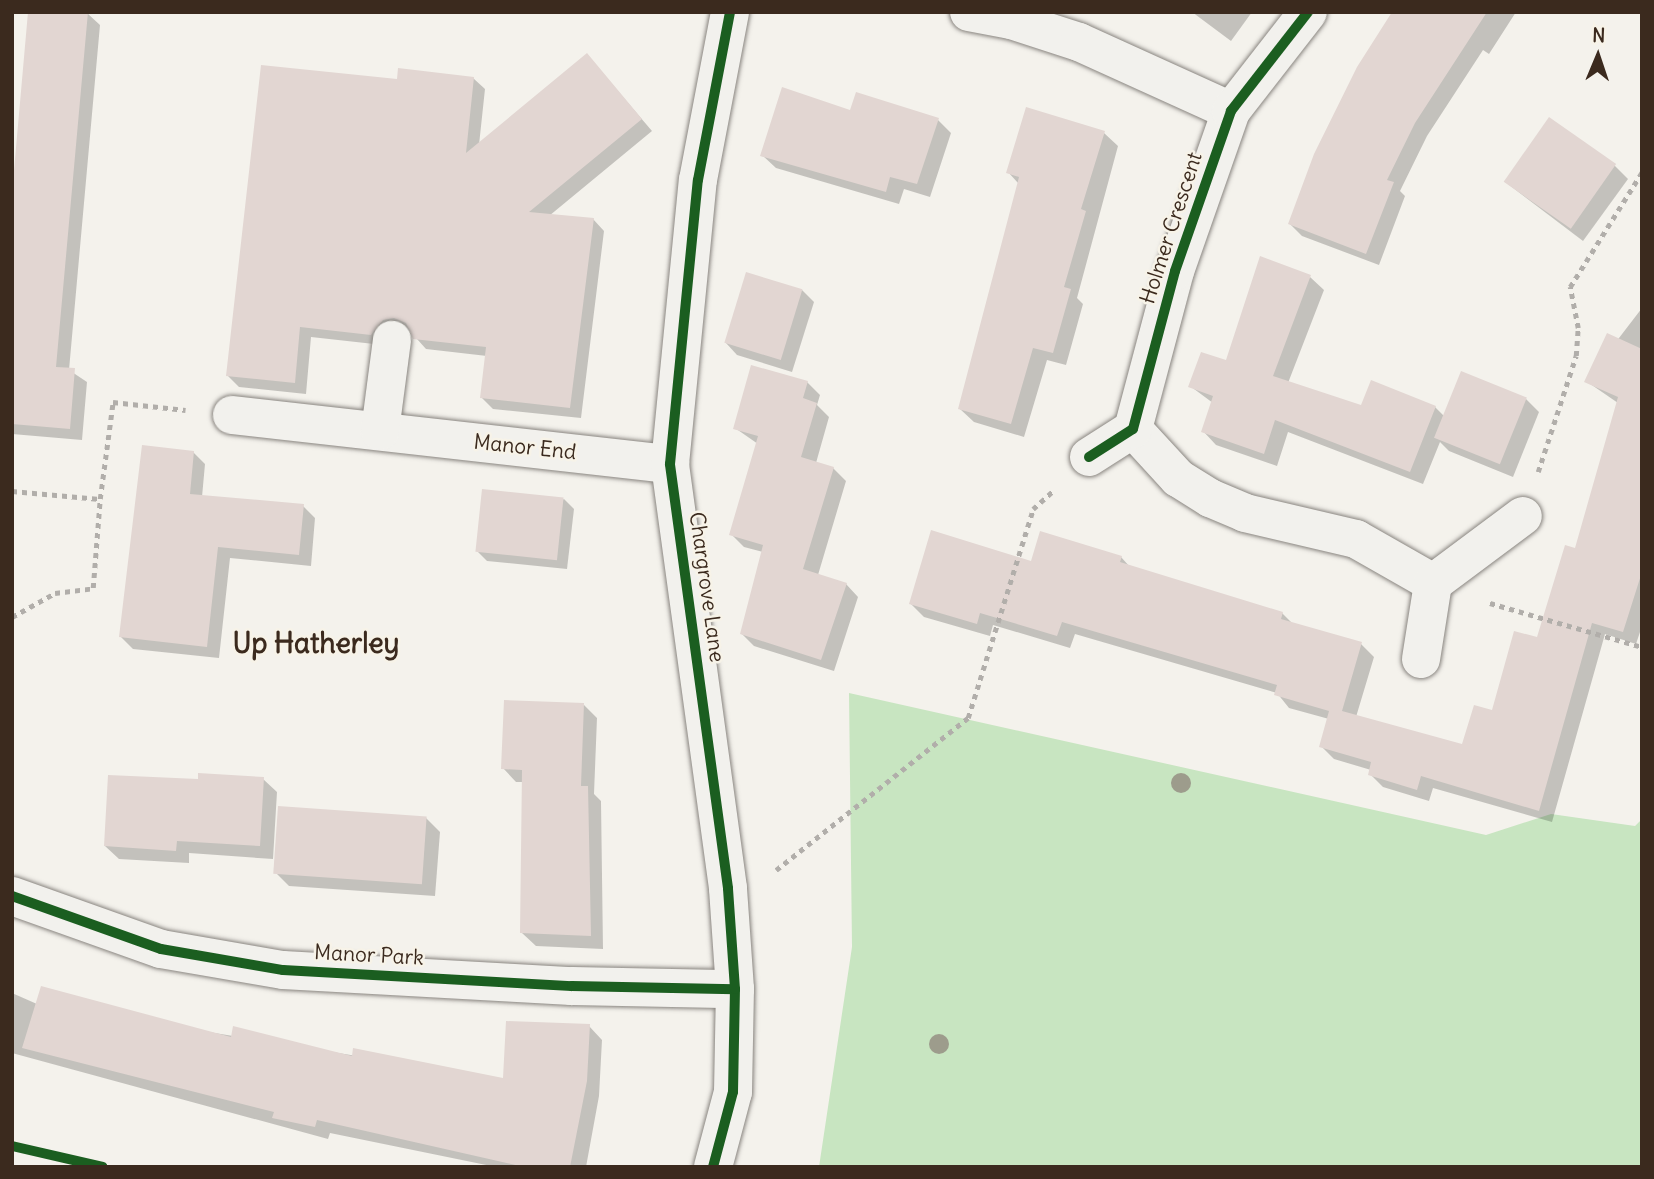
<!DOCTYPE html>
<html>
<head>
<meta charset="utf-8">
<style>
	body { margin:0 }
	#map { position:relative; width:1654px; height:1179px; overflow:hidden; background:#f4f2ec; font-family:Delius,sans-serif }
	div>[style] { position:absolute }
	.green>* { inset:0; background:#c8e5c1 }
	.shadow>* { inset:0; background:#0003 }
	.building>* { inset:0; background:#e2d6d2; transform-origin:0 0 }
	.path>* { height:4.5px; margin-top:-2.25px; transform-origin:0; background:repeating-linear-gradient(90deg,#b1aeaa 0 5px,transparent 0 10px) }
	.roads { filter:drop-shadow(0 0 2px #898580) drop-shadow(0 0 2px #898580) }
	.minor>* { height:38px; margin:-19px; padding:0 19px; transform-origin:19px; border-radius:19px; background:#f2f1ed }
	.cycleway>* { height:10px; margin:-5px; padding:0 5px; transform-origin:5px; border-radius:5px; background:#1b5e20 }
	.trees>* { width:20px; height:20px; margin:-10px; border-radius:50%; background:#9d9c8c }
	span { translate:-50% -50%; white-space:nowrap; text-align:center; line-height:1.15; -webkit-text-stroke:5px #f7f3e8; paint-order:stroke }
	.street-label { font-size:21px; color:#3b2a1e }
	.district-label { font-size:28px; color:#3b2a1e; font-weight:700 }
	.frame { position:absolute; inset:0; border:14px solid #3b2a1e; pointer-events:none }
	.north { position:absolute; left:1563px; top:21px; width:70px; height:70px; -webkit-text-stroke:5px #f7f3e8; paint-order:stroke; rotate:2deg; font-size:19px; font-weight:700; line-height:28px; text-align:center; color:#3b2a1e }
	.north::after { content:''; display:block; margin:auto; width:24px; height:32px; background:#3b2a1e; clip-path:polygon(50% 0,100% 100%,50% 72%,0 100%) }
</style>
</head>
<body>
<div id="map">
	<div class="green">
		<i style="clip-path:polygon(849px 693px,1486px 835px,1551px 814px,1635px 826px,1642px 819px,1642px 1167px,819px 1167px,852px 947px)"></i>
	</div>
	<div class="shadow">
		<i style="clip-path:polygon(1192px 12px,1252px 12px,1231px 41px)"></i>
		<i style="clip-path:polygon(1394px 12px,1516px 12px,1489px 54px,1483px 50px,1427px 136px,1400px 191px,1405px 196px,1379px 265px,1302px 236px,1290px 224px)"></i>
		<i style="clip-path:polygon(87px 13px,100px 25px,69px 370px,87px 382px,82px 440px,12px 434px,12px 210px)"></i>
		<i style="clip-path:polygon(587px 55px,652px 131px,549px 216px,593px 219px,604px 231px,581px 418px,493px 409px,482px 398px,487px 356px,426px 349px,408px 329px,394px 331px,383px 345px,311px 337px,306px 394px,239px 387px,228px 376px,399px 81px,473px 78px,485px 89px,479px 145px)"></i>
		<i style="clip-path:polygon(851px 112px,938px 120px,951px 133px,930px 197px,904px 189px,899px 204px,776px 168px,762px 155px)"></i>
		<i style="clip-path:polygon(1104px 133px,1118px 146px,1077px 298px,1083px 304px,1066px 365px,1047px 360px,1024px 437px,974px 422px,960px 409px,1019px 184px,1008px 172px)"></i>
		<i style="clip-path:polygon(1614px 165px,1628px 179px,1583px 241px,1504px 181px)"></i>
		<i style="clip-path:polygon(1261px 258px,1310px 277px,1324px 290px,1288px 383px,1362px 408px,1435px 407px,1444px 416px,1526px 399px,1539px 412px,1513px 477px,1449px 451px,1440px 442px,1423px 484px,1288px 432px,1277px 466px,1216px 445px,1203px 431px,1213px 403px,1190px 386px,1227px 362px)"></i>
		<i style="clip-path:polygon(802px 290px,814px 302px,792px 372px,737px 355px,726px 343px)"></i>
		<i style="clip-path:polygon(1642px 308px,1642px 626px,1636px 644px,1605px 634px,1552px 822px,1433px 788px,1429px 801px,1383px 787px,1370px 774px,1371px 770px,1334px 759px,1321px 746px,1329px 719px,1289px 708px,1277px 693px,1075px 634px,1070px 648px,993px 625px,990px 636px,924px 617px,911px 604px,1032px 563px,1121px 557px,1130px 567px,1282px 613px,1294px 625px,1361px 644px,1374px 657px,1356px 717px,1463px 747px,1493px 712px,1538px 640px,1576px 550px,1618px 403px,1586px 381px)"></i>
		<i style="clip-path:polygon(807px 382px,820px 395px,817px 405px,829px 417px,816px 463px,833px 468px,846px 481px,818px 575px,846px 584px,858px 597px,834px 671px,754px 646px,741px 633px,763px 552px,744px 547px,731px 534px,758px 444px,735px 428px)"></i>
		<i style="clip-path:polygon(193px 452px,205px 464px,202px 497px,303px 506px,315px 518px,311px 566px,230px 558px,219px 658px,133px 649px,121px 637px)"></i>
		<i style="clip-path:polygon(564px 499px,574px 509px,567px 569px,487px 561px,477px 551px)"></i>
		<i style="clip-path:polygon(584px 705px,597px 718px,594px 794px,601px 801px,603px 949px,536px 946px,522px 933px,524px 782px,516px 782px,503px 768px)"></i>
		<i style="clip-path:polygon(263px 779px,277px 792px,273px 859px,189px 853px,189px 863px,119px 859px,105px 846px,199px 781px)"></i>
		<i style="clip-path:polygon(426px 818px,440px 832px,435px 896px,289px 886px,276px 873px)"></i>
		<i style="clip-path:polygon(12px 993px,37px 1004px,504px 1080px,589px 1026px,602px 1040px,599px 1096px,586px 1167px,496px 1167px,330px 1133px,328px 1139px,12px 1053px)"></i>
	</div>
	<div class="building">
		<i style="clip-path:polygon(28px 12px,88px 12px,56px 367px,75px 368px,70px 429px,12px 424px,12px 193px)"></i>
		<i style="clip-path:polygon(1392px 12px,1487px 12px,1415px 123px,1387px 180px,1394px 182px,1366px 254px,1288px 224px,1314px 154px,1357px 67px)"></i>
		<i style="clip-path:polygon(587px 53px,642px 119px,529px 212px,594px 218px,570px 408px,480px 398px,486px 347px,413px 339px,406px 323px,394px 318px,383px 320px,371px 335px,300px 327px,295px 383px,226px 376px,261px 65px,397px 79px,398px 68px,474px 77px,466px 153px)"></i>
		<i style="clip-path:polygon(782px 87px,850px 110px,856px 92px,939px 118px,917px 184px,890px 177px,886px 192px,760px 156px)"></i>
		<i style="clip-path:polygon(1026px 107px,1105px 131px,1081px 209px,1086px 211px,1064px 287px,1071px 289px,1053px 353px,1033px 348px,1011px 424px,958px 409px,1019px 177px,1006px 173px)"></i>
		<i style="left:1549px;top:117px;width:82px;height:79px;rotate:35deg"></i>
		<i style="clip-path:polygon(1260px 256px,1311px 275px,1273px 376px,1361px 405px,1371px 380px,1436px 406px,1410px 472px,1275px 420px,1264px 454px,1201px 432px,1213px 396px,1188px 387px,1201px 352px,1226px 360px)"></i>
		<i style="left:746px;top:272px;width:59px;height:74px;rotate:17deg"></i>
		<i style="clip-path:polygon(1607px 333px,1642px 349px,1642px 572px,1623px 632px,1592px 623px,1539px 811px,1421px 776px,1417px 790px,1368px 775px,1371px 762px,1319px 747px,1329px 711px,1274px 695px,1277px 685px,1062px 622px,1057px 636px,980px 613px,977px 624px,909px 604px,931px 530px,1031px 561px,1040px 531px,1122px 556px,1120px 562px,1283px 612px,1281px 619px,1362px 642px,1342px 711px,1462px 744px,1474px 705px,1492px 710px,1514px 631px,1537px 637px,1565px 545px,1575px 548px,1618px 397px,1584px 382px)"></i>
		<i style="clip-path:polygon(751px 365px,808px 381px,803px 398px,817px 403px,801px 457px,834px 467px,803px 569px,847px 583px,821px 660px,740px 634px,763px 545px,729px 535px,758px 436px,733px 429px)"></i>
		<i style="left:1461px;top:371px;width:71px;height:72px;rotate:22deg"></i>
		<i style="clip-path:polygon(142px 445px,194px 451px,190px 494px,304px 504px,299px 555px,218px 547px,207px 647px,119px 637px)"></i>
		<i style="left:482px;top:489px;width:82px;height:63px;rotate:6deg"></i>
		<i style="clip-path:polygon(504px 700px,584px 703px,581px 786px,588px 786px,591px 936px,520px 933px,522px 770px,501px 769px)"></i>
		<i style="clip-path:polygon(198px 773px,264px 777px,260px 846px,177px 841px,176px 851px,104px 846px,108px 775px,198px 779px)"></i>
		<i style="left:278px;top:806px;width:149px;height:68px;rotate:4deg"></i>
		<i style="clip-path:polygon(41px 986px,231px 1037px,233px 1026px,352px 1056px,353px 1048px,503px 1078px,506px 1021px,590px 1024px,587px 1081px,570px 1167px,524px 1167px,317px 1120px,315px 1127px,272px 1118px,274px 1112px,22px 1048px)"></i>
	</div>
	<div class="path">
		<i style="left:1538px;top:472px;width:122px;rotate:-71.9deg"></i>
		<i style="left:1576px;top:356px;width:28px;rotate:-86deg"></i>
		<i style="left:1578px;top:328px;width:42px;rotate:-101deg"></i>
		<i style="left:1570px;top:287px;width:136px;rotate:-57.9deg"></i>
		<i style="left:12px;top:491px;width:88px;rotate:5.2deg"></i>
		<i style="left:100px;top:499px;width:98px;rotate:-82.4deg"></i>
		<i style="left:113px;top:402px;width:73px;rotate:6.3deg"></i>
		<i style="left:1490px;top:603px;width:158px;rotate:16.1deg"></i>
		<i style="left:12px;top:617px;width:49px;rotate:-29.2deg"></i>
		<i style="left:55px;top:593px;width:38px;rotate:-7deg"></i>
		<i style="left:93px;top:588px;width:89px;rotate:-85.5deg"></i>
		<i style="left:776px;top:870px;width:245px;rotate:-38.4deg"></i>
		<i style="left:968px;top:718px;width:219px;rotate:-72.7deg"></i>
		<i style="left:1033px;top:509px;width:28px;rotate:-42deg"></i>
	</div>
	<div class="roads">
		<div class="minor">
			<i style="left:969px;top:12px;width:43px;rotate:10.8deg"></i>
			<i style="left:1011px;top:20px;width:71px;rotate:17.9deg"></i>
			<i style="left:1079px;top:42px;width:167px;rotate:24.4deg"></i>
			<i style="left:232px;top:415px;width:441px;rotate:6.4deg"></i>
			<i style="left:1133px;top:429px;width:67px;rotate:47.4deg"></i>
			<i style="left:1178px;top:478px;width:38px;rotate:32deg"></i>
			<i style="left:1210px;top:498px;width:38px;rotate:23deg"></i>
			<i style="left:1245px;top:513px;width:114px;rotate:13.2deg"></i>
			<i style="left:1356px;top:539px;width:89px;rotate:29.7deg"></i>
			<i style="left:380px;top:431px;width:92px;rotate:-82.5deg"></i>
			<i style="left:1089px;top:457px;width:52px;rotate:-32.5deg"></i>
			<i style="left:1133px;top:429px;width:163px;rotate:-75.1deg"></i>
			<i style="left:1175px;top:271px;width:170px;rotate:-70.7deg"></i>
			<i style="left:1231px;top:111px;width:125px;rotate:-52.1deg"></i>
			<i style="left:1421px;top:659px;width:77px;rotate:-81deg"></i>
			<i style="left:1433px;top:583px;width:112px;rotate:-36.7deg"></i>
			<i style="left:12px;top:896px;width:158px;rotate:19.6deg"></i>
			<i style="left:161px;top:949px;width:124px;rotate:9.8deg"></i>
			<i style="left:283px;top:970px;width:289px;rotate:3.2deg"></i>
			<i style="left:572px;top:986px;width:163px;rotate:1.1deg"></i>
			<i style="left:713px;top:1167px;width:78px;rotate:-75.1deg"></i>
			<i style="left:733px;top:1092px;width:103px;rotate:-88.9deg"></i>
			<i style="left:735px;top:989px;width:101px;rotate:-94deg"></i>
			<i style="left:728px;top:888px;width:428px;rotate:-97.8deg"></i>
			<i style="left:670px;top:464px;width:285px;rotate:-84.4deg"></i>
			<i style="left:698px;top:180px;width:171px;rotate:-79.2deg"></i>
		</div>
	</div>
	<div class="cycleway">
		<i style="left:1089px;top:457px;width:52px;rotate:-32.5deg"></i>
		<i style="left:1133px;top:429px;width:163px;rotate:-75.1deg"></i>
		<i style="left:1175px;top:271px;width:170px;rotate:-70.7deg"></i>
		<i style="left:1231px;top:111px;width:125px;rotate:-52.1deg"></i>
		<i style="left:12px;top:896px;width:158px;rotate:19.6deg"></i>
		<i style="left:161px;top:949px;width:124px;rotate:9.8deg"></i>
		<i style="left:283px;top:970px;width:289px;rotate:3.2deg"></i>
		<i style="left:572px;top:986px;width:163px;rotate:1.1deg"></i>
		<i style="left:12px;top:1146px;width:93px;rotate:13deg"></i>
		<i style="left:713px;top:1167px;width:78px;rotate:-75.1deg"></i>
		<i style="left:733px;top:1092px;width:103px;rotate:-88.9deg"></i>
		<i style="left:735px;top:989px;width:101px;rotate:-94deg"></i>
		<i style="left:728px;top:888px;width:428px;rotate:-97.8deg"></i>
		<i style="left:670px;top:464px;width:285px;rotate:-84.4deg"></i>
		<i style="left:698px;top:180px;width:171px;rotate:-79.2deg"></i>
	</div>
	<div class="trees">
		<i style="left:1181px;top:783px"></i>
		<i style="left:939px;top:1044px"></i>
	</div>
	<div class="street-label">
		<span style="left:1171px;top:228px;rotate:-72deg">Holmer Crescent</span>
		<span style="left:525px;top:447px;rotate:6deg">Manor End</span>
		<span style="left:707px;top:587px;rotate:82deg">Chargrove Lane</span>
		<span style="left:369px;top:955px;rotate:3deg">Manor Park</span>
	</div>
	<div class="district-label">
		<span style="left:316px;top:643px">Up Hatherley</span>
	</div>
	<div class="frame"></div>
	<div class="north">N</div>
</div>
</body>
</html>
